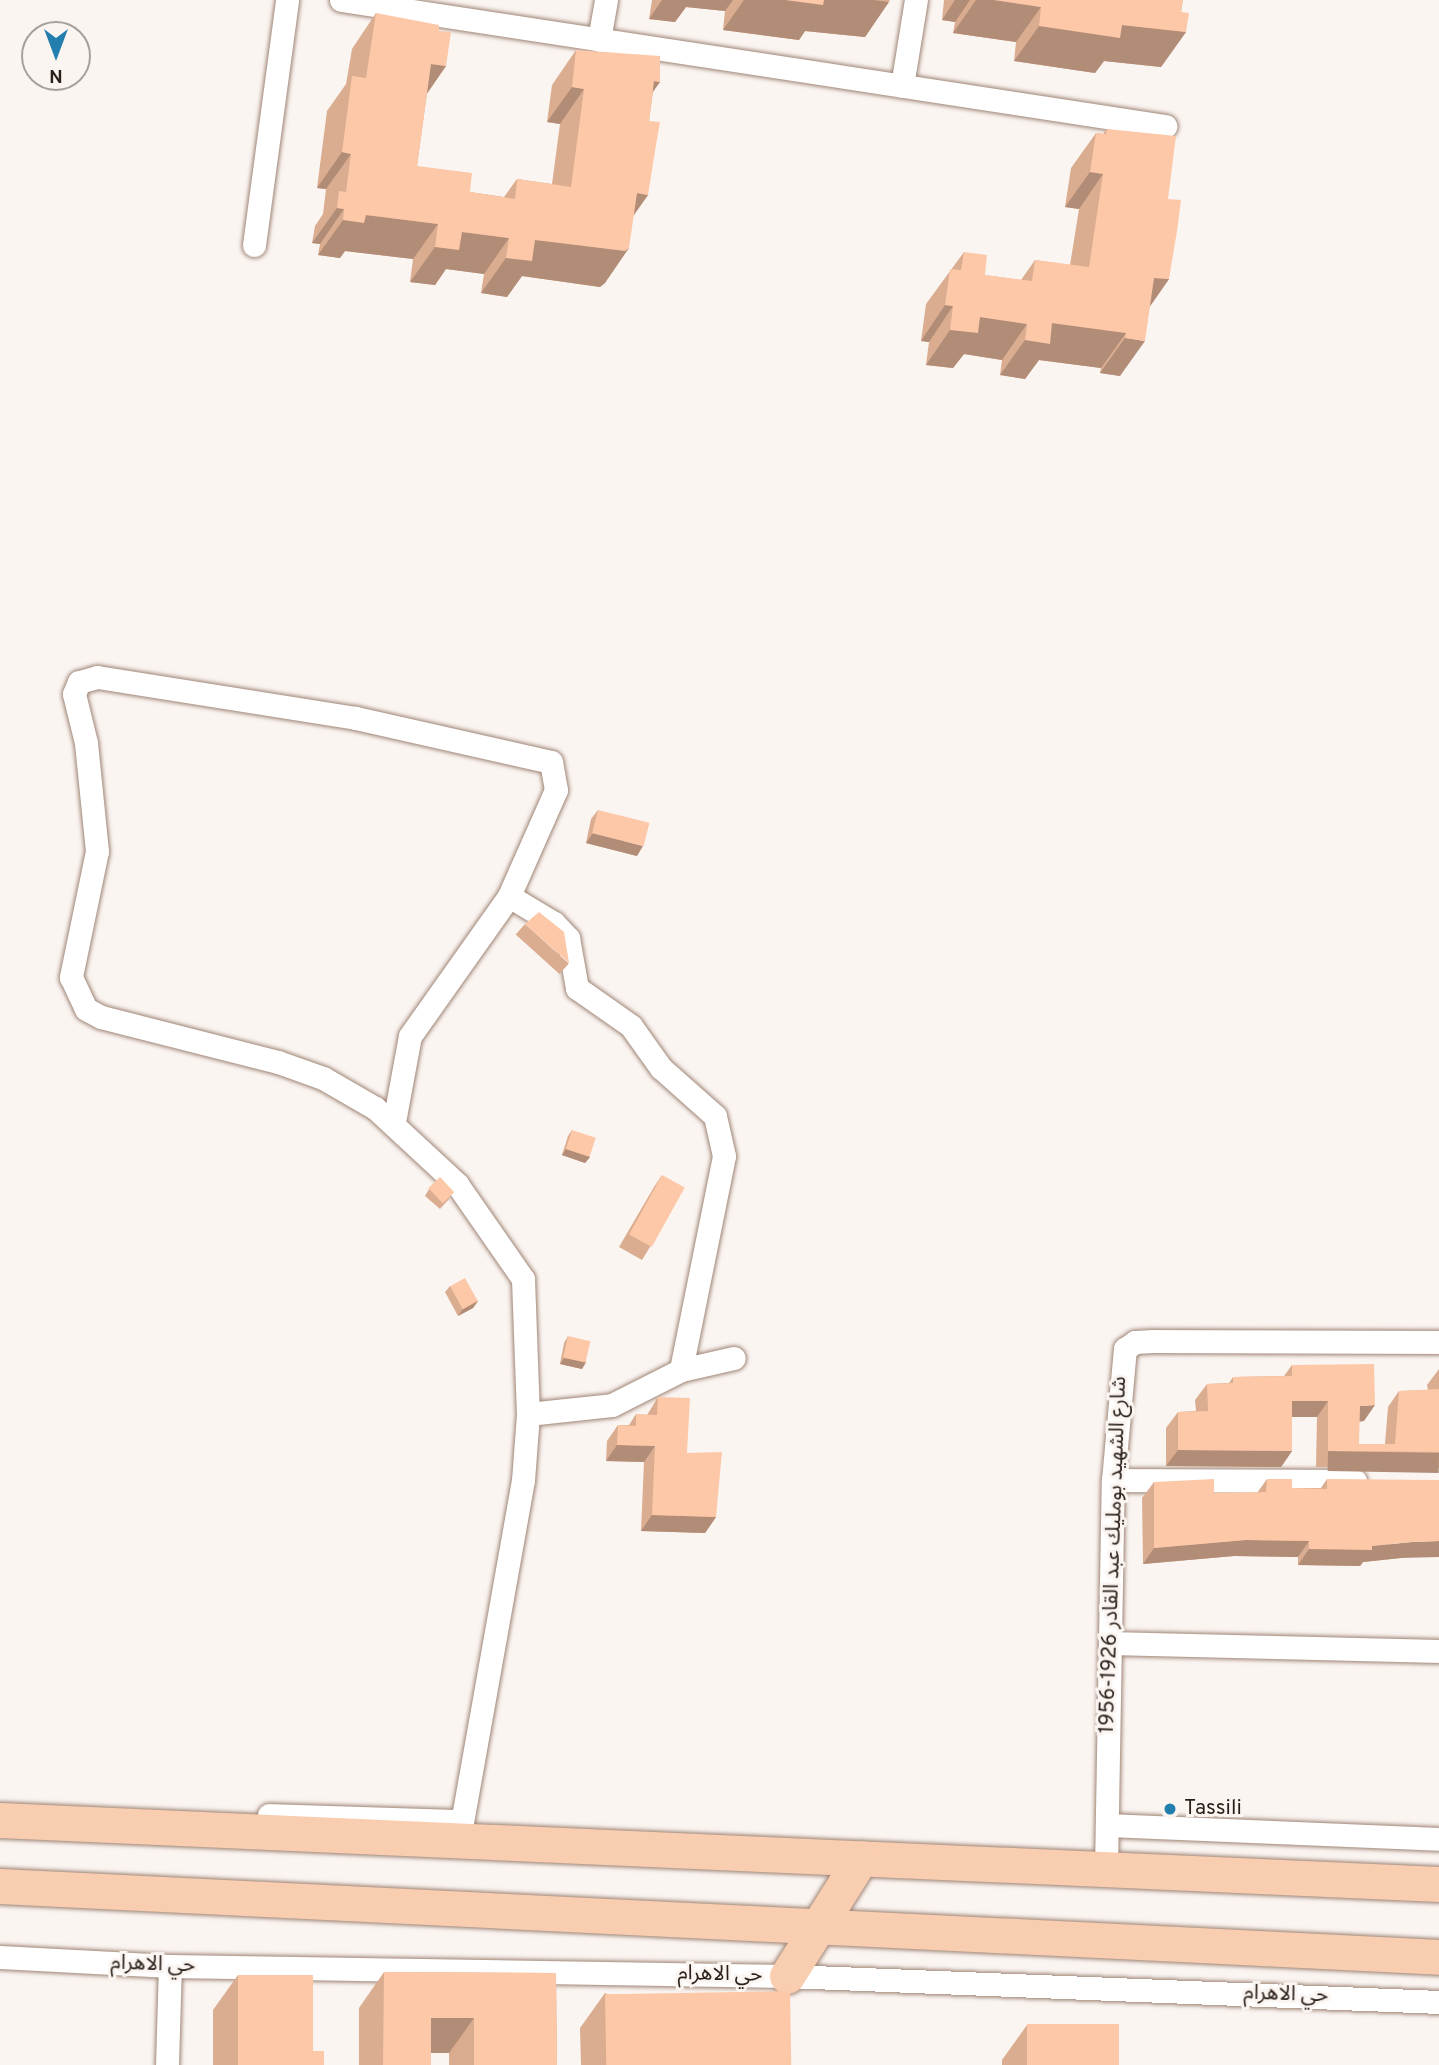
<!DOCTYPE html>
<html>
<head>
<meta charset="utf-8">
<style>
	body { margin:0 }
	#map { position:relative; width:1439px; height:2065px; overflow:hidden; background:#fbf5f2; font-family:Overpass,"Noto Sans Arabic",sans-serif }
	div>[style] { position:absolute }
	.roads { filter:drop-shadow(0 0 2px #9f8575) drop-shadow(0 0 2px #9f8575) }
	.minor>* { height:23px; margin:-11.5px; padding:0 11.5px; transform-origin:11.5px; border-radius:11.5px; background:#fff }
	.primary>* { height:35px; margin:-17.5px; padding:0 17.5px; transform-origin:17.5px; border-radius:17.5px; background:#f9cdb0 }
	.wall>* { inset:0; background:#daac90; transform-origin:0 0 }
	.shaded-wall>* { inset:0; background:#b18c76; transform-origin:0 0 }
	.building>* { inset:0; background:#fdc8a8; transform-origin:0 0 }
	.dots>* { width:19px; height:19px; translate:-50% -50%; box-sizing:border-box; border:4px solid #fbf5f2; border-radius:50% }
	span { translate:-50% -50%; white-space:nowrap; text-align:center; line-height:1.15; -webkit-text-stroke:6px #fbf5f2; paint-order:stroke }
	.street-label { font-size:21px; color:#2a1f19 }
	.poi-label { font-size:21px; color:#2a1f19 }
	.left { translate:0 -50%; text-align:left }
	.north { position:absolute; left:21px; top:21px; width:70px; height:70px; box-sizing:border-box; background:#fbf5f2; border:2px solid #a79f9b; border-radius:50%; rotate:180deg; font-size:19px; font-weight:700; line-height:28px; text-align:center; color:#2a1f19 }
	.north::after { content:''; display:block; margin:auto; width:24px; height:32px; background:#227eac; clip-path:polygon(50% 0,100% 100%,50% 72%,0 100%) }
</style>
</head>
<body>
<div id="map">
	<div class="roads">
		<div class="minor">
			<i style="left:341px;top:0;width:834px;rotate:8.69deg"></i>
			<i style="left:599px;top:40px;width:41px;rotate:-80.1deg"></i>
			<i style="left:902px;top:86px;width:87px;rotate:-80.8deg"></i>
			<i style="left:254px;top:245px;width:247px;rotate:-82.3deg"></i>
			<i style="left:509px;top:896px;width:52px;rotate:31deg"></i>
			<i style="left:554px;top:923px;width:21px;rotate:47deg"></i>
			<i style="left:568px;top:938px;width:51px;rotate:79.8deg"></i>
			<i style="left:577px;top:988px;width:66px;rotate:35.1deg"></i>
			<i style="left:631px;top:1026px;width:52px;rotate:54.5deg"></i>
			<i style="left:661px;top:1068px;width:72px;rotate:41.6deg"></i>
			<i style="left:715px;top:1116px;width:41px;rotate:77.3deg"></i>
			<i style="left:724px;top:1156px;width:218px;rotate:101.4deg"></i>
			<i style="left:394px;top:1122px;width:87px;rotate:-79.5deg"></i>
			<i style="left:410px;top:1036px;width:171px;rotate:-54.7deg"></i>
			<i style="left:509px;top:896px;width:116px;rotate:-66.1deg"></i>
			<i style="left:556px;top:790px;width:28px;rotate:-100deg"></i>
			<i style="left:551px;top:762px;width:200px;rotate:-167.3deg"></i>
			<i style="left:356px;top:718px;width:262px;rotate:-171deg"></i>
			<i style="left:97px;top:677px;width:19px;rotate:164deg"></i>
			<i style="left:79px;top:682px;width:13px;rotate:113deg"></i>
			<i style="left:74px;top:694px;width:50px;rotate:76.2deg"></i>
			<i style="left:86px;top:743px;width:109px;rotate:84.2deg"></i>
			<i style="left:97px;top:851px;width:129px;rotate:101.7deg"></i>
			<i style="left:71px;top:977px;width:35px;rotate:65deg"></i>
			<i style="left:86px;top:1009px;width:17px;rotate:28deg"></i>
			<i style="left:101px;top:1017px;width:183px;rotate:14.3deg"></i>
			<i style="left:278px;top:1062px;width:48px;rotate:19.6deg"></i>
			<i style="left:323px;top:1078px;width:60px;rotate:30deg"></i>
			<i style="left:375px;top:1108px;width:112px;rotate:42.8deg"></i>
			<i style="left:457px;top:1184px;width:116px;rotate:55.2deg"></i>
			<i style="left:523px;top:1279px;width:135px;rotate:87.9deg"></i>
			<i style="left:528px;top:1414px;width:66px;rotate:94.3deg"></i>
			<i style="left:523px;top:1480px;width:366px;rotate:100.1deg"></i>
			<i style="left:528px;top:1414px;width:84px;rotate:-6.1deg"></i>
			<i style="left:612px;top:1405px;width:77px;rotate:-26.9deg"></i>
			<i style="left:681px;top:1370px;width:54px;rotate:-12.8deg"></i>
			<i style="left:1113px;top:1480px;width:242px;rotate:0.2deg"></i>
			<i style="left:1110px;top:1643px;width:329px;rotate:1.4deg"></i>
			<i style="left:269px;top:1815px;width:192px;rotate:1.8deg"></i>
			<i style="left:1107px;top:1825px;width:332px;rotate:2.4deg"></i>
			<i style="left:1106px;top:1869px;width:389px;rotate:-89deg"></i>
			<i style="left:1113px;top:1480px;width:132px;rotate:-84.8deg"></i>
			<i style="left:1125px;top:1349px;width:12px;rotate:-35deg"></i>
			<i style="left:1135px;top:1342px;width:18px;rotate:-3deg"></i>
			<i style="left:1153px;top:1341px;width:286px;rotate:0.2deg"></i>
			<i style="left:0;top:1957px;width:170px;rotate:3deg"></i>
			<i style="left:170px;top:1966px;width:617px;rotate:0.93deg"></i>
			<i style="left:787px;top:1976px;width:653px;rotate:2.28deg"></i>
			<i style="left:167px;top:2065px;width:99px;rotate:-88.3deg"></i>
		</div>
		<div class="primary">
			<i style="left:0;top:1820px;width:1440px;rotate:2.55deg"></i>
			<i style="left:0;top:1886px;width:1441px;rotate:2.82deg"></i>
			<i style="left:787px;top:1976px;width:139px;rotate:-57.9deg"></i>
		</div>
	</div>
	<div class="wall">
		<i style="clip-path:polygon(652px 0,890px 0,865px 37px,805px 31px,799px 40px,723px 30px,725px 11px,686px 7px,675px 22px,649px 19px)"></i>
		<i style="clip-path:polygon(944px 0,1183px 0,1181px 12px,1186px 32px,1161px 67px,1104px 61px,1095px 73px,1014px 61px,1016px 42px,953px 33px,955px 22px,942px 20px)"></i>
		<i style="clip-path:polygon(376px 13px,439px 31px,446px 66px,427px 93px,417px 166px,470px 192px,504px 197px,517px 179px,552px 184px,560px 124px,547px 122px,552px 85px,576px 50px,660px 82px,653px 91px,649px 121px,648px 195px,634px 215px,605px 283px,600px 287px,522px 276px,507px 297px,481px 293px,484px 274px,446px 269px,435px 285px,410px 282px,413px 259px,345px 251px,340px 258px,318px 255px,320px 244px,312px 243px,315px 226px,323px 214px,326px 189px,317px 188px,327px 111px,346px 84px,352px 49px)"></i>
		<i style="clip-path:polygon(1107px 129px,1168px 199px,1169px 279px,1150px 306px,1120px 376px,1100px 373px,1101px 368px,1039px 360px,1025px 379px,1000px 375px,1002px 360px,964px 354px,953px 368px,926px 365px,929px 342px,921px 341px,926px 304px,964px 252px,985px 275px,1021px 280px,1035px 260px,1070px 265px,1079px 209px,1065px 207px,1071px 168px,1096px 133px,1103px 134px)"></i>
		<i style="clip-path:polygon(598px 810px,637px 856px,586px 843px,591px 819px)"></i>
		<i style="left:525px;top:924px;width:59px;height:14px;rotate:42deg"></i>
		<i style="clip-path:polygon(572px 1130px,590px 1157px,585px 1163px,562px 1155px,568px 1136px)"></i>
		<i style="clip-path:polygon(662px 1175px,650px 1247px,642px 1260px,619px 1247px,654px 1187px)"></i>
		<i style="clip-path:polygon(429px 1189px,450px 1198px,440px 1209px,425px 1196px)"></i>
		<i style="clip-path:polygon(450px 1286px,478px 1301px,473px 1308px,458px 1316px,445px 1292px)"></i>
		<i style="clip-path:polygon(568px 1336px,586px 1362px,582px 1369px,560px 1364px,564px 1343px)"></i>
		<i style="clip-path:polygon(1292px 1365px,1364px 1421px,1359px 1422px,1359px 1444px,1385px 1444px,1388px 1407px,1399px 1391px,1428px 1390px,1427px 1385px,1439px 1369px,1439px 1468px,1316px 1467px,1317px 1417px,1292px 1417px,1292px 1451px,1281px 1467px,1166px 1466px,1166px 1428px,1178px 1412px,1196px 1411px,1195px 1400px,1207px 1384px,1229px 1383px,1233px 1377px,1284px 1376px)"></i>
		<i style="clip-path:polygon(658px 1397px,687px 1453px,716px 1517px,705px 1533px,641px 1531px,644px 1462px,606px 1461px,607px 1441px,618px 1425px,629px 1425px,636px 1414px,647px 1415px)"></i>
		<i style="clip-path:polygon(1267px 1479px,1292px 1488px,1321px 1488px,1327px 1479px,1401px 1558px,1363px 1562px,1360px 1566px,1298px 1565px,1298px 1557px,1234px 1556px,1143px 1564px,1142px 1498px,1154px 1482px,1214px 1493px,1257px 1493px)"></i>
		<i style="clip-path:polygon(384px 1972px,556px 1973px,557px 2065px,449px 2065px,449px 2053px,431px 2053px,431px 2065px,359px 2065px,359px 2008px)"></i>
		<i style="clip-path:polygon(238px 1975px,324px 2065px,213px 2065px,213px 2010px)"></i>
		<i style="clip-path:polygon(605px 1993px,791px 2065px,581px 2065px,580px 2028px)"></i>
		<i style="clip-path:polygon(1027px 2025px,1119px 2065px,1002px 2065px,1002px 2060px)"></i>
	</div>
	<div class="shaded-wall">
		<i style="clip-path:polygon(662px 0,733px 0,725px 11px,686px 7px,675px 22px,649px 19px)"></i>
		<i style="clip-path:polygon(744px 0,873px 0,889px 2px,865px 37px,805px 31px,799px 40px,723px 30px)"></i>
		<i style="clip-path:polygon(955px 0,970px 0,955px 22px,942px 20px)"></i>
		<i style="clip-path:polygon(976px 0,994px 0,1041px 7px,1016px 42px,953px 33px)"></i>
		<i style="clip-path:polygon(1122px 25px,1186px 32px,1161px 67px,1104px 61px,1095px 73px,1014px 61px,1039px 26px)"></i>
		<i style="clip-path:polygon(431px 64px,446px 66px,422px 101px)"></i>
		<i style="clip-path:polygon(654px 81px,660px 82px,635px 117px)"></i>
		<i style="clip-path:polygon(572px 87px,584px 89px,560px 124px,547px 122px)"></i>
		<i style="clip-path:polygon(342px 152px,351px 154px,326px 189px,317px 188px)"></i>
		<i style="clip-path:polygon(1090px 172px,1103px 174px,1079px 209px,1065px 207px)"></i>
		<i style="clip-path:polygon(637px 193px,648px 195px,623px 230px)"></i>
		<i style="clip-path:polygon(337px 208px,344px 209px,320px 244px,312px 243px)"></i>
		<i style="clip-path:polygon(366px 215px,438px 224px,413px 259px,345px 251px,340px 258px,318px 255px,343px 220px)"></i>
		<i style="clip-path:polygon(462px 232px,509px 238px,484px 274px,446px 269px,435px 285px,410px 282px,435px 247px)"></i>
		<i style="clip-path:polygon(535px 240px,629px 248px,605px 283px,600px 287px,522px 276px,507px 297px,481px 293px,506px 258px)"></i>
		<i style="clip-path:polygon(1154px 278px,1169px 279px,1144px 315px)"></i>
		<i style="clip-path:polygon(945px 305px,953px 306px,929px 342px,921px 341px)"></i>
		<i style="clip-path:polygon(980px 317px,1027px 324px,1002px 360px,964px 354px,953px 368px,926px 365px,950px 330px)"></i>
		<i style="clip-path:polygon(1052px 323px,1126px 333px,1101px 368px,1039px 360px,1025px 379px,1000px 375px,1025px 340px)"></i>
		<i style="clip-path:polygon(1125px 338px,1145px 341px,1120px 376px,1100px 373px)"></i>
		<i style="clip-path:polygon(593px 833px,643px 846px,637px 856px,586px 843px)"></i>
		<i style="clip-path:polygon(566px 1149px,590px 1157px,585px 1163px,562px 1155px)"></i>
		<i style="clip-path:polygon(478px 1301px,473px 1308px,458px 1316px,462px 1310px)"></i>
		<i style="clip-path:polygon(564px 1358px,586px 1362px,582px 1369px,560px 1364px)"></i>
		<i style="clip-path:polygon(1292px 1401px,1328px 1401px,1317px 1417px,1281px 1417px)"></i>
		<i style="clip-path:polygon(1375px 1405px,1364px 1421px,1348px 1422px,1360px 1406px)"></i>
		<i style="clip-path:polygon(617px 1445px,655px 1446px,644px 1462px,606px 1461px)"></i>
		<i style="clip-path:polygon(1178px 1450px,1292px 1451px,1281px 1467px,1166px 1466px)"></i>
		<i style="left:1328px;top:1451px;width:111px;height:20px;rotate:1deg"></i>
		<i style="clip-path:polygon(652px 1515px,716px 1517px,705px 1533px,641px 1531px)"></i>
		<i style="clip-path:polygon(1246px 1540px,1309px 1541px,1298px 1557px,1234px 1556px,1143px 1564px,1154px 1548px)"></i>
		<i style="clip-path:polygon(1439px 1541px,1439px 1557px,1401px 1558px,1363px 1562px,1360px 1566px,1298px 1565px,1309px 1549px,1372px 1546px,1412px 1542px)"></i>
		<i style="clip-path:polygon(431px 2018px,474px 2018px,449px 2053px,406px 2053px)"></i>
	</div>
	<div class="building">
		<i style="clip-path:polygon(785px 0,824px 0,823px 5px)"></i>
		<i style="clip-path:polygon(994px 0,1183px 0,1181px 12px,1189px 13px,1186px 32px,1122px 25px,1120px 38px,1039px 26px,1041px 7px)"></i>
		<i style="clip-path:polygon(376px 13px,439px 25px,439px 31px,451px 32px,446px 66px,431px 64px,417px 166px,472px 173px,470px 192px,515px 199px,517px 179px,571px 187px,584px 89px,572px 87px,576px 50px,660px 56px,660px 82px,654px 81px,649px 121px,660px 122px,656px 145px,648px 195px,637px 193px,629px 248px,625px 251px,535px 240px,532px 261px,506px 258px,509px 238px,462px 232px,459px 250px,435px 247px,438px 224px,366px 215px,364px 223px,343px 220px,344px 209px,337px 208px,339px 191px,346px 192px,351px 154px,342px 152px,352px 76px,366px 78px)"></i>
		<i style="clip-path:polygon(1107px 129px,1176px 136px,1168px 199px,1181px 200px,1177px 231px,1169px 279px,1154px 278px,1145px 341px,1125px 338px,1126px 333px,1052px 323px,1050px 344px,1025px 340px,1027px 324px,980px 317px,978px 333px,950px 330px,953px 306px,945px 305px,950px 269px,961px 270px,964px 252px,987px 255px,985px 275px,1032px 281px,1035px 260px,1089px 267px,1103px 174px,1090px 172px,1096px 133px,1106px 134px)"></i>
		<i style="left:598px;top:810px;width:53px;height:24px;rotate:14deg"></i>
		<i style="clip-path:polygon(539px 912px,564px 932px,569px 963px,525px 924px)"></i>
		<i style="left:572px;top:1130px;width:25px;height:20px;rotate:18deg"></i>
		<i style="left:662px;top:1175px;width:26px;height:68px;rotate:29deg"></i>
		<i style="left:440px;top:1177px;width:21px;height:16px;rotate:47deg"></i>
		<i style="left:465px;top:1278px;width:26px;height:17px;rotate:61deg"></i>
		<i style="left:568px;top:1336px;width:23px;height:22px;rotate:13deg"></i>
		<i style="clip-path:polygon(1374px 1364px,1375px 1405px,1360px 1406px,1359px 1444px,1395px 1444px,1399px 1391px,1439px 1389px,1439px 1452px,1328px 1451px,1328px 1401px,1292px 1401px,1292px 1451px,1178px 1450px,1178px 1412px,1208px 1411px,1207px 1384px,1233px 1383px,1233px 1377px,1292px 1376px,1292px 1365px)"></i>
		<i style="clip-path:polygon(658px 1397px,690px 1398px,687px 1453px,722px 1452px,716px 1517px,652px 1515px,655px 1446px,617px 1445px,618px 1425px,636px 1426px,636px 1414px,657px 1415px)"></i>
		<i style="clip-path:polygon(1214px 1479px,1214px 1493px,1266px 1492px,1267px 1479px,1292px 1479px,1292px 1488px,1327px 1489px,1327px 1479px,1439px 1480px,1439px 1541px,1412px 1542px,1372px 1546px,1372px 1550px,1309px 1549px,1309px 1541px,1246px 1540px,1154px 1548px,1154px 1482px)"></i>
		<i style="clip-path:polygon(384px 1972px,556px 1973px,557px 2065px,474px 2065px,474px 2018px,431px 2018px,431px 2065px,383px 2065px)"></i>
		<i style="clip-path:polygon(238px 1975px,313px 1975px,313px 2051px,324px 2051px,324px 2065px,238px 2065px)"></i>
		<i style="left:790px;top:1991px;width:74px;height:185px;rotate:89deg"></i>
		<i style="left:1119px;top:2024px;width:41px;height:92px;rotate:90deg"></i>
	</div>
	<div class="dots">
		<i style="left:1170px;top:1809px;background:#227eac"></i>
	</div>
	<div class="street-label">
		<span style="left:1114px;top:1555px;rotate:-88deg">شارع الشهيد بومليك عبد القادر 1926-1956</span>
		<span style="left:153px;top:1965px;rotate:2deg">حي الاهرام</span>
		<span style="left:720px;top:1975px;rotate:1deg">حي الاهرام</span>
		<span style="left:1286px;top:1995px;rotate:2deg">حي الاهرام</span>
	</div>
	<div class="poi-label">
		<span class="left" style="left:1184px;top:1809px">Tassili</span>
	</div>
	<div class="north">N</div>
</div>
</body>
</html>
